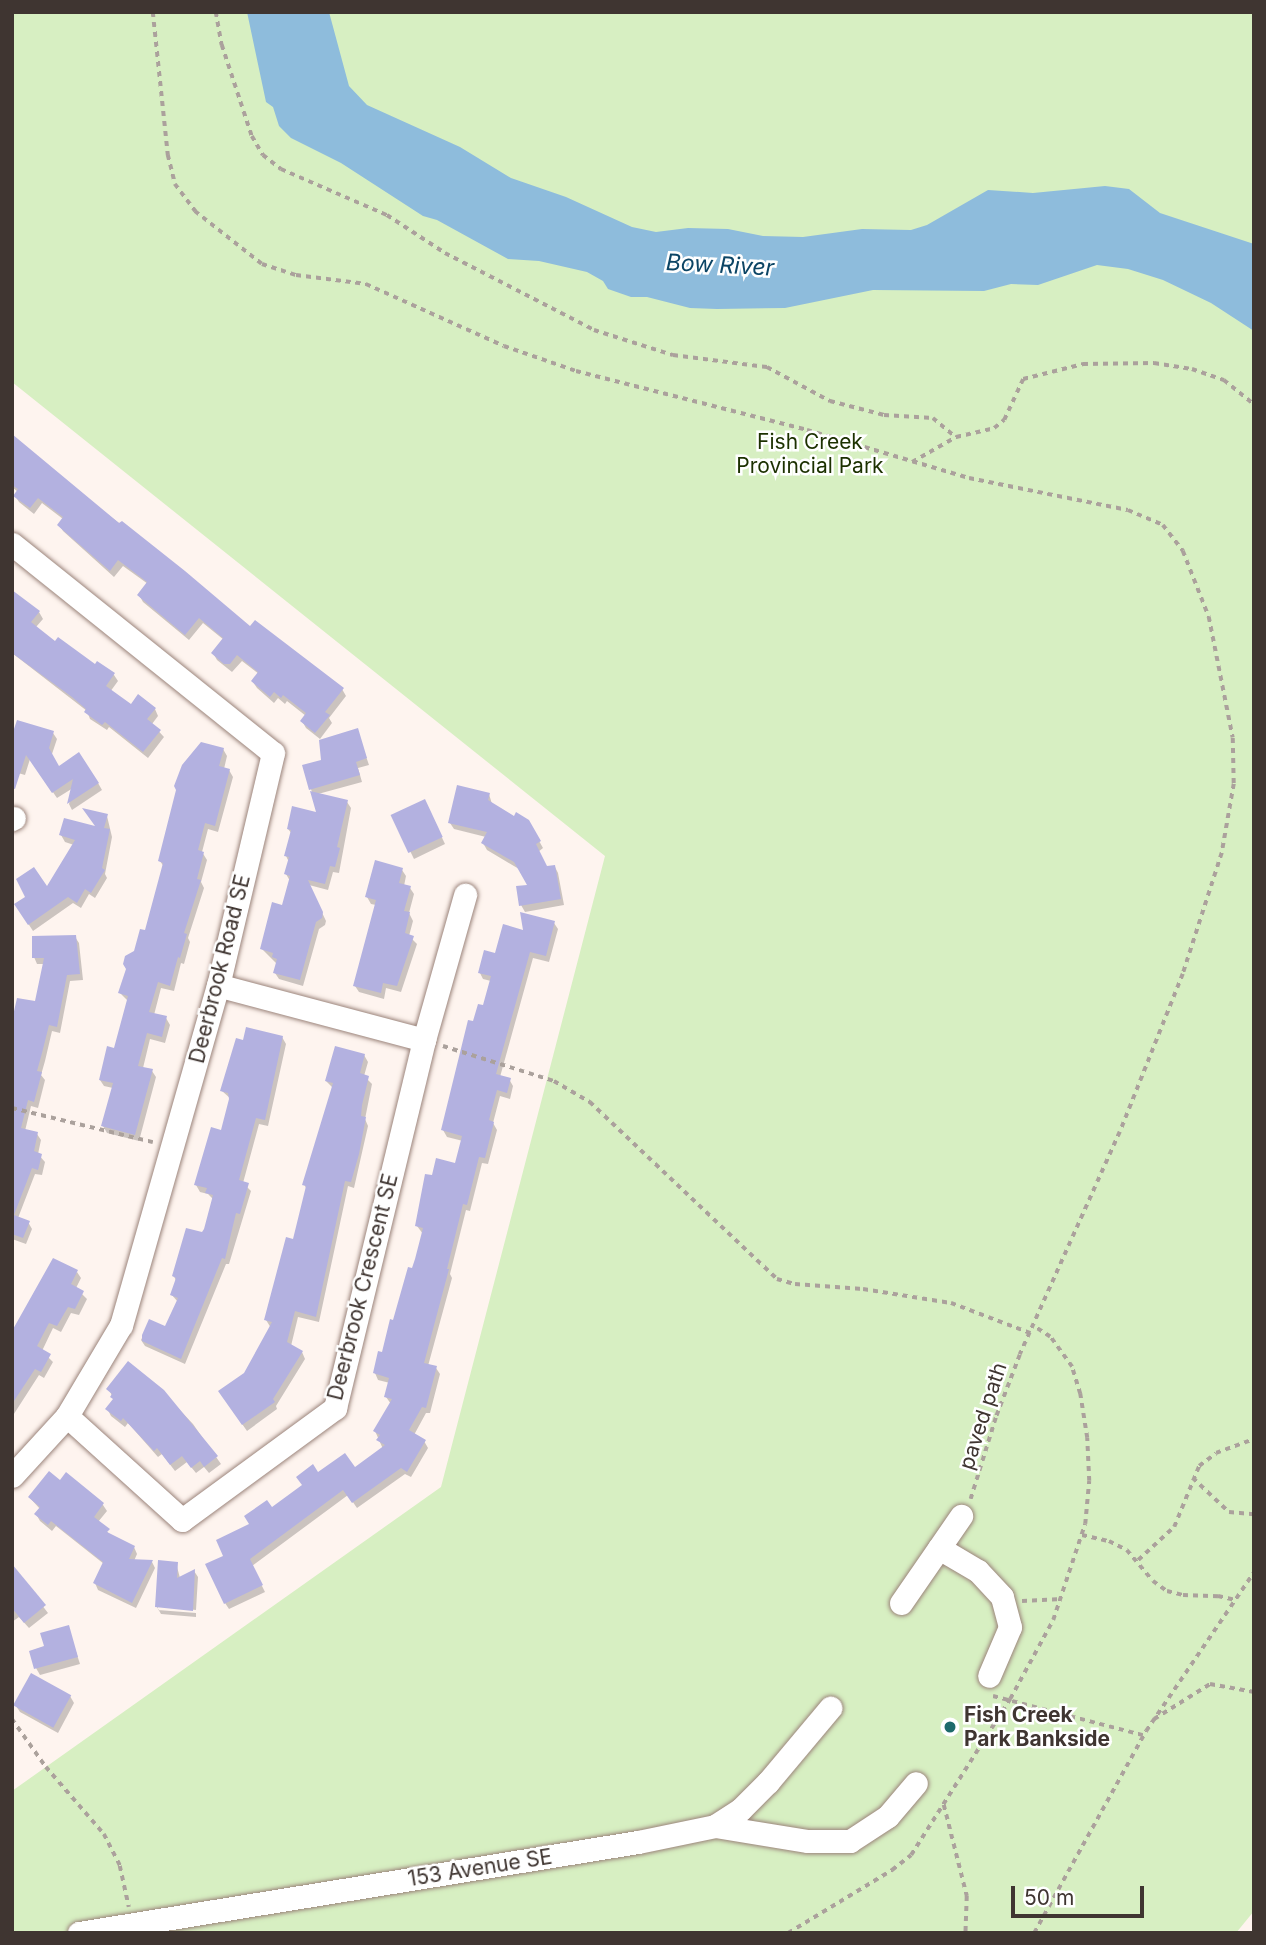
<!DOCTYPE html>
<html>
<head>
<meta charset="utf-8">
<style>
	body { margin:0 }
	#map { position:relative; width:1266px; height:1945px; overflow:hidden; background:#fef4ef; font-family:Inter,sans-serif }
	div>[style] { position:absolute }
	.green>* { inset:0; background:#d7efc2 }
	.water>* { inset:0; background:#8ebcdc }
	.shadow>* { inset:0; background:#0003 }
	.building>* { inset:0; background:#b3b1e0; transform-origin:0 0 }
	.path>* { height:3.5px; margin-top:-1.75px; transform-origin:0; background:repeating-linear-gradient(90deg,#aba19c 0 5px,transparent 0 10px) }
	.roads { filter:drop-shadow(0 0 2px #9b847b) drop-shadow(0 0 2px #9b847b) }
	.minor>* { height:23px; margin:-11.5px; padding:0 11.5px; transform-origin:11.5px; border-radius:11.5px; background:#fff }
	.dots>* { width:19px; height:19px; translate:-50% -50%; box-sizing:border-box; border:4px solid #fff; border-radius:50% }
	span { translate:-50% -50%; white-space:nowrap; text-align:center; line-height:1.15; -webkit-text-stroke:5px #fff; paint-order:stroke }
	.park-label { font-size:21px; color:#1c3100 }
	.street-label { font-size:21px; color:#3f3531 }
	.poi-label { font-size:21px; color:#3f3531; font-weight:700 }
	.left { translate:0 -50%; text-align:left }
	.water-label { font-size:23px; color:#0c4565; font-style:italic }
	.frame { position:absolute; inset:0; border:14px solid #3f3531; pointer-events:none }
	.scale { position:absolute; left:1011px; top:1886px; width:133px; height:32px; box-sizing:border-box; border:4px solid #3f3531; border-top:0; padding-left:9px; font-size:21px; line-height:24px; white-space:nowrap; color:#3f3531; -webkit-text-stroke:5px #fff; paint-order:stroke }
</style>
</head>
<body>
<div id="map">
	<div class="green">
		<i style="clip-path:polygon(12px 12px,1254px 12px,1254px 1911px,1236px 1933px,12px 1933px,12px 1791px,441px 1487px,605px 856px,12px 382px)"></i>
	</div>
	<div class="water">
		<i style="clip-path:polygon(247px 12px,329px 12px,349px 86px,367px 105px,460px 147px,511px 178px,566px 197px,632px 227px,656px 232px,688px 228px,728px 229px,763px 236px,803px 237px,862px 229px,911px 230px,927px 225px,988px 190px,1033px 193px,1105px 186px,1129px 189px,1160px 213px,1254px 244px,1254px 331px,1211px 303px,1163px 280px,1128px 269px,1097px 265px,1038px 285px,1011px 284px,984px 291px,873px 290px,785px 308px,717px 309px,690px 308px,647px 297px,631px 297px,608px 289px,603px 281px,587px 272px,539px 261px,508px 259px,437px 220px,423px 216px,341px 163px,291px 138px,279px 126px,273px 107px,266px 102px)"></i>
	</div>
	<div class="shadow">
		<i style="clip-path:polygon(12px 436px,70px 486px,184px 572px,250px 629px,342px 689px,346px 696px,329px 718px,332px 723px,320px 739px,306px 728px,302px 721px,306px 716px,287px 701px,285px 704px,278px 698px,274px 703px,257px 688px,253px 682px,259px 674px,242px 661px,232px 672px,217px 660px,213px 653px,224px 640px,203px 623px,189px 640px,143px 602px,139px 595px,148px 584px,123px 566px,114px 577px,63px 531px,59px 525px,63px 519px,42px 503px,34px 514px,19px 502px,15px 496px,18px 492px,12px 487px)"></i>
		<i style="clip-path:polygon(12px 592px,39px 612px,43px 619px,36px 627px,56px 643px,114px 675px,118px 681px,110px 692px,131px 706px,155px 709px,158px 716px,152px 724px,164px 737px,148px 758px,109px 727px,107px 730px,90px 719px,87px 711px,12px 653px)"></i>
		<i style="clip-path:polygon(357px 730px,369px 765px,358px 768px,362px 782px,318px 794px,347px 802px,351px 808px,339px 873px,333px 872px,328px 890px,309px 885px,326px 921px,325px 925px,319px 929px,303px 986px,279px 979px,275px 973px,277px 964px,262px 949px,283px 907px,290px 881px,286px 874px,289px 862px,286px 856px,292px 834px,288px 829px,319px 815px,311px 789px,323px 761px)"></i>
		<i style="clip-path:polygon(53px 733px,57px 739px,51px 757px,58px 769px,98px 783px,102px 790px,72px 810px,69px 804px,73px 788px,57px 798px,30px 759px,25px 775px,18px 773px,12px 740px)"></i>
		<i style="clip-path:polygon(223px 749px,227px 756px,224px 769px,229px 770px,233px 777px,218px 832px,208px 829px,202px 852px,207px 860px,201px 882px,204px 888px,188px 938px,190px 942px,184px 964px,181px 963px,174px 991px,161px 988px,154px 1015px,166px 1018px,170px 1025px,165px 1043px,150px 1039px,143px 1068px,152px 1071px,156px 1077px,139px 1141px,107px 1133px,103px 1126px,113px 1088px,104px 1086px,100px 1080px,115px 1050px,128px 1001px,120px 993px,147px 933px,164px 867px,160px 861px)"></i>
		<i style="clip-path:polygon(489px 794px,492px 804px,515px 819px,528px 821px,543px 848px,538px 852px,546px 868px,555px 867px,558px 873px,564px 905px,525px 912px,521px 905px,529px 886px,519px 869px,487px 850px,483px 843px,486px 837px,454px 829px,450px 823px)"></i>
		<i style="clip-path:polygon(428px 808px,445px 844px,414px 859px,393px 816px)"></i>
		<i style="clip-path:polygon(107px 816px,112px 837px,105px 874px,107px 878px,95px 898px,89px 894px,81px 908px,73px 903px,33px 931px,20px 911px,47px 890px,74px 845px,65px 842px,61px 835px,98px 828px)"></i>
		<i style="clip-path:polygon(402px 870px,406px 876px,404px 886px,410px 888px,414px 894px,409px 913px,413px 921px,409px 936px,417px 944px,401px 992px,386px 988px,384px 999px,359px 992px,355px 986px,376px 905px,371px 904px,367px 897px)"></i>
		<i style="clip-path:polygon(554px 923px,558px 929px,549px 962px,533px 958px,500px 1077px,509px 1079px,513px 1086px,510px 1099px,500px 1096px,493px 1123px,497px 1130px,488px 1164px,482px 1163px,470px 1211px,466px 1210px,450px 1274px,452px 1278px,428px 1366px,436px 1368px,440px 1374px,430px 1413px,426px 1413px,414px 1435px,424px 1441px,428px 1448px,411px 1477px,405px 1474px,357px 1508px,348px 1495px,252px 1566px,265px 1592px,229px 1609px,225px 1603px,226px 1557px,251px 1526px,317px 1474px,354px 1469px,383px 1449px,375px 1431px,391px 1404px,386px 1397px,390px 1383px,378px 1380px,375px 1373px,413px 1270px,423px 1234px,417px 1226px,433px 1177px,456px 1165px,463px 1141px,447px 1137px,443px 1130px,475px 1023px,485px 1007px,491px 981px,483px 979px,480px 973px,526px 932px)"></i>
		<i style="clip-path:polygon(75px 937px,79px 943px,83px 980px,70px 981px,60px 1033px,52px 1031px,45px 1061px,41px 1075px,45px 1080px,38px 1108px,31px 1106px,25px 1131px,37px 1134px,41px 1140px,38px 1154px,45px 1162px,42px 1175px,35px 1174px,18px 1218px,28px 1222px,32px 1229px,26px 1244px,12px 1239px,12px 1022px,36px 1003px,44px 964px,37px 964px,34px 957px)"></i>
		<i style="clip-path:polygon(282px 1037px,286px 1044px,268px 1126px,259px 1124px,243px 1183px,251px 1191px,229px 1264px,226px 1264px,185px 1364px,145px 1346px,141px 1340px,150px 1322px,166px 1329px,178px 1302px,171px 1294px,176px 1281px,174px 1276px,203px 1234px,214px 1200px,208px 1194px,200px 1192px,196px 1185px,222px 1132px,231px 1099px,222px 1091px,244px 1042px)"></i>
		<i style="clip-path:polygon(364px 1055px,368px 1062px,364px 1076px,372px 1084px,365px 1119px,368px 1126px,354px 1188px,348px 1186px,319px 1322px,298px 1317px,291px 1346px,302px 1352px,305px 1359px,276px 1406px,277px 1409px,247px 1431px,224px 1398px,245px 1374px,271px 1328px,266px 1320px,294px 1241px,307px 1190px,304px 1184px,333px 1088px,326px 1081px)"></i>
		<i style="clip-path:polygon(77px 1272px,81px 1278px,76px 1288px,87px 1299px,79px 1315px,71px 1313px,61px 1332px,53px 1328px,42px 1351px,53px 1362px,44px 1378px,39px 1375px,12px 1417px,12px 1334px)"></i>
		<i style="clip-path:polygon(109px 1389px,162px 1391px,193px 1424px,221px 1464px,209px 1473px,204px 1467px,196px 1473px,187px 1462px,175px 1471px,162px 1454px,158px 1457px,128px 1423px,125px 1427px,111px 1416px,108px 1410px,114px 1401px)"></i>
		<i style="clip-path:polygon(60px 1482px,103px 1505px,107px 1511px,98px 1522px,112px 1537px,134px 1547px,137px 1554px,134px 1561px,152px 1562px,155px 1568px,136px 1608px,98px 1590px,95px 1583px,104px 1564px,56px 1526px,52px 1531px,40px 1521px,36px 1514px,40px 1509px,30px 1498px)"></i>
		<i style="clip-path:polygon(176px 1563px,180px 1578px,194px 1571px,198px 1577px,196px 1610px,158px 1606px,158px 1610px,196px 1613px,196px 1617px,161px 1614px,157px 1607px)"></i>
		<i style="clip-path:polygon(12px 1566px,48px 1613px,29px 1628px,19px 1617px,12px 1622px)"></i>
		<i style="clip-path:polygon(68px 1627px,80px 1664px,40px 1675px,36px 1668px,46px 1648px)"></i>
		<i style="clip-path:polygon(70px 1696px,74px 1703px,58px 1733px,20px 1712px,16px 1706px)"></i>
	</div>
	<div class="building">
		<i style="clip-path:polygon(12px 434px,119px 523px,122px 521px,185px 571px,250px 626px,255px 620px,344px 688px,325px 712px,330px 715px,315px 733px,300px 721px,306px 713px,283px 695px,281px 698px,274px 692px,270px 697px,251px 681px,258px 672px,237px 655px,230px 664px,224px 664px,211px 653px,223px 638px,199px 618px,185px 635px,137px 595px,147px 582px,118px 560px,110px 571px,57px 525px,63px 517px,38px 498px,30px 508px,13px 496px,18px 489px,12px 485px)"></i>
		<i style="clip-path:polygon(12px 590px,40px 611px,31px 622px,55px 641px,58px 637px,95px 664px,97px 661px,115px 673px,106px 686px,131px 704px,138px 694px,156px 708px,147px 719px,161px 730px,143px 752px,105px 722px,102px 725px,84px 712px,86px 709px,72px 697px,12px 653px)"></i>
		<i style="clip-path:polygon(17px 720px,54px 731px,49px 748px,59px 766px,79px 752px,99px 783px,67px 804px,73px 779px,52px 793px,26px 755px,15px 789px,12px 788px,12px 735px)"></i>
		<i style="clip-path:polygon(358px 728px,367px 758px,356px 762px,360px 775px,309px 790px,302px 765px,321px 760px,319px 740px)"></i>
		<i style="clip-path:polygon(201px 742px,224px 748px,219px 766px,230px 769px,215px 826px,205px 823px,198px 850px,204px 852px,197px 879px,201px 880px,184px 933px,187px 934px,180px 958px,178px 957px,170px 986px,158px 982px,149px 1012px,167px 1016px,162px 1037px,147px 1033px,138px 1066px,153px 1069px,135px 1135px,101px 1126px,113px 1083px,99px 1080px,107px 1046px,114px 1048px,128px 996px,118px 993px,126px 969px,123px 964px,125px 956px,134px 951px,140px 929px,145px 930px,163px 863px,158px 861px,176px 790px,174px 786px,182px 765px)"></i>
		<i style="clip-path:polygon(457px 785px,490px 793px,488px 800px,514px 816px,516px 812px,529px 820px,541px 841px,536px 844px,547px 866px,555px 865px,561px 899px,519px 906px,516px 886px,527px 885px,514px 862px,481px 843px,487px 832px,448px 823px)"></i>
		<i style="clip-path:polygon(310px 791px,348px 800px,337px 847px,340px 848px,335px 867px,330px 866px,325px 884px,308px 880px,323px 912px,322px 918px,316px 922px,300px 980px,273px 973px,277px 959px,272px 957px,273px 953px,260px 949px,272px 902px,282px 905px,290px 876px,284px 874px,289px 857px,284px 856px,291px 830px,287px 829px,292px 806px,316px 812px)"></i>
		<i style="left:425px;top:799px;width:42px;height:38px;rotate:65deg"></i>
		<i style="clip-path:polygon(82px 808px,108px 814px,104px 828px,110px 829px,102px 868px,105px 870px,91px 893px,85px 889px,77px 903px,68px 897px,28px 925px,14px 904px,25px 897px,16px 879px,34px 867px,47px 886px,75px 840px,59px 835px,64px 818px,95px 826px)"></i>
		<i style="clip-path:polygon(375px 860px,403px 868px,399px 883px,411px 886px,404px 911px,410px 912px,405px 933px,414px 936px,397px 986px,383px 983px,381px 993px,353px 986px,376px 900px,365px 897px)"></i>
		<i style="clip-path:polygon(520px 912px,555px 921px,546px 956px,530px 952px,496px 1074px,511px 1078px,507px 1093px,497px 1090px,489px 1120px,494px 1122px,485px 1158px,479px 1157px,467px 1205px,463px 1204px,447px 1269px,449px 1269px,424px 1363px,437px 1366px,426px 1408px,422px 1407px,409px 1430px,426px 1440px,407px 1472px,401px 1468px,352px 1503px,343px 1490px,250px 1559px,263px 1585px,224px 1604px,205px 1564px,223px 1556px,216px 1540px,249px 1524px,244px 1516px,267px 1500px,272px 1507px,302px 1485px,296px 1477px,313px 1464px,318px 1472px,345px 1453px,355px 1467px,385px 1445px,376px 1440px,380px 1435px,373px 1431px,392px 1399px,384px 1397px,389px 1378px,373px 1373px,378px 1351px,382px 1352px,390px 1319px,393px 1320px,408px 1267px,412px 1268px,415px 1259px,423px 1228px,415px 1226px,425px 1174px,432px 1175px,436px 1158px,455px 1163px,462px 1136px,441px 1130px,468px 1020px,473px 1021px,478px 1004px,483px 1005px,491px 976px,478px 973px,484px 950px,495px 953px,503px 924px,523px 930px)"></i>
		<i style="clip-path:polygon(76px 935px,80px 974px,67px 975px,57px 1027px,49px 1025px,42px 1053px,37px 1071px,42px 1072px,34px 1102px,28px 1100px,21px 1128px,38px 1132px,34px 1151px,42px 1154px,38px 1170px,32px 1168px,14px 1215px,30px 1221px,23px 1238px,12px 1234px,12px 1020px,17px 998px,35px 1001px,44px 958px,32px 958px,32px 936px)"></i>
		<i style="clip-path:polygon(246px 1027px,283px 1036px,265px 1120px,256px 1118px,239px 1180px,249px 1183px,240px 1214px,236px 1213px,225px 1259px,222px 1258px,181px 1359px,142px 1341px,142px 1335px,149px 1319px,165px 1326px,178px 1298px,170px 1295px,176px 1278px,172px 1276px,186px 1228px,202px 1232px,204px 1229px,213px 1195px,205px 1193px,207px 1188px,194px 1185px,211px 1127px,221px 1130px,229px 1099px,228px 1093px,220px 1091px,236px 1038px,243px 1040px)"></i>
		<i style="clip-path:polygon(335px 1046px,365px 1054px,360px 1073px,369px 1076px,362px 1105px,361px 1116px,366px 1117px,359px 1154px,351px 1182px,345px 1181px,316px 1317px,295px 1311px,287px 1342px,303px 1351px,273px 1399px,275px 1402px,242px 1425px,218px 1391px,244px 1373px,272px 1322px,264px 1320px,286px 1237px,293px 1239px,306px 1186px,302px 1185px,333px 1083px,325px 1081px)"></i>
		<i style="clip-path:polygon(53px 1258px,78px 1270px,71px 1284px,84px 1291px,75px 1309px,68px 1307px,57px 1326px,49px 1323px,37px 1346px,51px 1354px,41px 1372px,35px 1369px,12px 1404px,12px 1331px)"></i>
		<i style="clip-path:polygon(128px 1361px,164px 1390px,218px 1456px,204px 1467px,200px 1461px,191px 1468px,182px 1456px,170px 1465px,157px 1448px,154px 1451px,123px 1418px,121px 1421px,105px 1409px,113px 1399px,110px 1397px,112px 1394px,106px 1389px)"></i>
		<i style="clip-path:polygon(49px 1471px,60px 1480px,66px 1472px,104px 1503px,94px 1517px,110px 1529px,107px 1532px,135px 1546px,129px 1559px,153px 1560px,132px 1603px,93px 1583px,103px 1562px,51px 1521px,48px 1525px,34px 1514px,40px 1507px,28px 1497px)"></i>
		<i style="clip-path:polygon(158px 1560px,178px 1562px,177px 1578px,195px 1569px,193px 1611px,155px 1607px)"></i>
		<i style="clip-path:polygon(12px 1564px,46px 1605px,24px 1623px,12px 1608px)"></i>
		<i style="clip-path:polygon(69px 1625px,78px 1657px,34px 1669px,29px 1651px,44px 1646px,40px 1633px)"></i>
		<i style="left:31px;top:1673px;width:46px;height:37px;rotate:29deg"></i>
	</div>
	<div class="path">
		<i style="left:153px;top:12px;width:144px;rotate:84deg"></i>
		<i style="left:168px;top:155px;width:30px;rotate:76deg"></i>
		<i style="left:175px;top:184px;width:34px;rotate:53deg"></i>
		<i style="left:195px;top:211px;width:85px;rotate:38.3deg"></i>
		<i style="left:262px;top:264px;width:36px;rotate:18deg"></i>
		<i style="left:296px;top:275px;width:71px;rotate:7.3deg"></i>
		<i style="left:366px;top:284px;width:151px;rotate:24.2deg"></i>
		<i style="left:504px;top:346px;width:76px;rotate:19.1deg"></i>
		<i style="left:576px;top:371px;width:238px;rotate:14.3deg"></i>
		<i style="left:807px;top:430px;width:169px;rotate:16.5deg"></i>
		<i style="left:969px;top:478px;width:162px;rotate:11.4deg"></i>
		<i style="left:1128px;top:510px;width:38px;rotate:23deg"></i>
		<i style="left:1163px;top:525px;width:33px;rotate:52deg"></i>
		<i style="left:1183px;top:551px;width:71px;rotate:68.5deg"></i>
		<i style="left:1209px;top:617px;width:123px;rotate:78.8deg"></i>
		<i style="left:1233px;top:738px;width:46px;rotate:88.8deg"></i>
		<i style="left:1234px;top:784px;width:70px;rotate:99.9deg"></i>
		<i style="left:1222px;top:853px;width:127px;rotate:107.9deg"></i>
		<i style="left:1183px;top:974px;width:170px;rotate:111.7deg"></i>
		<i style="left:1120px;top:1132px;width:244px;rotate:114.2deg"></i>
		<i style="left:1020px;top:1355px;width:67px;rotate:110.9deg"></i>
		<i style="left:996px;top:1418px;width:85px;rotate:107.2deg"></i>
		<i style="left:216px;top:12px;width:34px;rotate:80deg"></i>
		<i style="left:222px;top:45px;width:96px;rotate:71.8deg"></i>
		<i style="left:252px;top:136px;width:22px;rotate:60deg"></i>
		<i style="left:263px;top:155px;width:23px;rotate:38deg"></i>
		<i style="left:281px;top:169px;width:116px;rotate:23.5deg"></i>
		<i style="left:387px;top:215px;width:69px;rotate:33.2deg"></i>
		<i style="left:445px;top:253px;width:168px;rotate:27.3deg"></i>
		<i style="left:594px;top:330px;width:83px;rotate:17.6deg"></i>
		<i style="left:673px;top:355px;width:95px;rotate:7.3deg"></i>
		<i style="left:767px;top:367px;width:72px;rotate:28.4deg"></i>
		<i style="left:830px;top:401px;width:56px;rotate:14.5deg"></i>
		<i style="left:884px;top:415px;width:49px;rotate:3.5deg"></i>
		<i style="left:933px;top:418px;width:30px;rotate:40deg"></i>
		<i style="left:912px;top:462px;width:51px;rotate:-29.6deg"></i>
		<i style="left:956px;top:437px;width:39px;rotate:-13deg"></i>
		<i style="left:994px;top:428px;width:13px;rotate:-39deg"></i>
		<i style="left:1004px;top:420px;width:45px;rotate:-65.1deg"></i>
		<i style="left:1023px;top:379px;width:62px;rotate:-14deg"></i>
		<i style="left:1083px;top:364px;width:71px;rotate:-0.8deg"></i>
		<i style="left:1154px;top:363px;width:38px;rotate:9deg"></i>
		<i style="left:1192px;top:369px;width:34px;rotate:19deg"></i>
		<i style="left:1224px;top:380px;width:38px;rotate:39deg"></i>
		<i style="left:443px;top:1046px;width:116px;rotate:17.5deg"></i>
		<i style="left:554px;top:1081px;width:42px;rotate:30.3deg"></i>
		<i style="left:590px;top:1102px;width:257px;rotate:43.4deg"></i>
		<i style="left:777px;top:1279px;width:19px;rotate:16deg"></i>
		<i style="left:795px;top:1284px;width:68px;rotate:4.2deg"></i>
		<i style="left:863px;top:1289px;width:89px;rotate:9deg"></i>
		<i style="left:951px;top:1303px;width:85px;rotate:20.8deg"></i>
		<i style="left:12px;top:1108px;width:145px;rotate:13.6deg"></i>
		<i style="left:1193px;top:1478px;width:50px;rotate:43.4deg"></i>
		<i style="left:1229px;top:1512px;width:25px;rotate:5deg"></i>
		<i style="left:1082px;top:1535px;width:28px;rotate:13deg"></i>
		<i style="left:1109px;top:1541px;width:20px;rotate:27deg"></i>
		<i style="left:1127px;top:1550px;width:40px;rotate:50deg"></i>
		<i style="left:1153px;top:1581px;width:17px;rotate:36deg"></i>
		<i style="left:1167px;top:1591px;width:16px;rotate:14deg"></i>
		<i style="left:1183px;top:1595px;width:35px;rotate:2deg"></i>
		<i style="left:1218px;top:1596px;width:17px;rotate:13deg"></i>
		<i style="left:1138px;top:1560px;width:49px;rotate:-42.5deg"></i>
		<i style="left:1174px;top:1527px;width:66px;rotate:-67.7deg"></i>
		<i style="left:1199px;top:1466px;width:21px;rotate:-37deg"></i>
		<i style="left:1216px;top:1453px;width:40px;rotate:-20.2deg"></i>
		<i style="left:1022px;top:1601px;width:40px;rotate:-2.9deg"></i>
		<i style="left:993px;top:1696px;width:155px;rotate:14.6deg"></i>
		<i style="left:12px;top:1719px;width:59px;rotate:54.7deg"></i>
		<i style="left:46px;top:1767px;width:89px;rotate:49.1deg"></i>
		<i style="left:104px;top:1834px;width:36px;rotate:63deg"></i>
		<i style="left:120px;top:1866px;width:42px;rotate:77.6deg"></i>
		<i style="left:1154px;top:1719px;width:66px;rotate:-32deg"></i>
		<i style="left:1210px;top:1684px;width:45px;rotate:10.3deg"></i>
		<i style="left:944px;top:1805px;width:94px;rotate:75.8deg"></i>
		<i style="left:967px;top:1896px;width:37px;rotate:92deg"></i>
		<i style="left:788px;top:1933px;width:122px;rotate:-31.2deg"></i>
		<i style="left:892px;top:1870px;width:24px;rotate:-38deg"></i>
		<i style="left:911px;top:1855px;width:185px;rotate:-57.6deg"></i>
		<i style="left:1010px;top:1699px;width:90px;rotate:-61.4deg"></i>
		<i style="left:1053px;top:1620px;width:101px;rotate:-71.6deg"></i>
		<i style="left:1085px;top:1524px;width:43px;rotate:-84.7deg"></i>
		<i style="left:1089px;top:1481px;width:43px;rotate:-92.7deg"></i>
		<i style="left:1087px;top:1438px;width:45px;rotate:-99deg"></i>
		<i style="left:1080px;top:1394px;width:28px;rotate:-107deg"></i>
		<i style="left:1072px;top:1367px;width:37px;rotate:-126deg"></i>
		<i style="left:1050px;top:1337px;width:20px;rotate:-147deg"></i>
		<i style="left:1034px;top:1933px;width:231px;rotate:-61deg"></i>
		<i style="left:1146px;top:1731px;width:192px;rotate:-55.8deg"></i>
	</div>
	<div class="roads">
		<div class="minor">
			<i style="left:12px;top:544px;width:334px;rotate:38.7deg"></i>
			<i style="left:273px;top:753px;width:238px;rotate:103.3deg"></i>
			<i style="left:218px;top:985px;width:354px;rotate:105.9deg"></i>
			<i style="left:121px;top:1325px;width:106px;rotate:120.7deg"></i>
			<i style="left:67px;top:1416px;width:81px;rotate:132.5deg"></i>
			<i style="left:12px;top:819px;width:2px;rotate:-27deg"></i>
			<i style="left:424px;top:1040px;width:151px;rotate:-74.2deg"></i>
			<i style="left:67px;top:1416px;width:155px;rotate:42.1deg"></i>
			<i style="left:182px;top:1520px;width:190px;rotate:-36.2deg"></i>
			<i style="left:335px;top:1408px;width:379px;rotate:-76.4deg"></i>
			<i style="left:424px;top:1040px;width:213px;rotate:-165.1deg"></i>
			<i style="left:939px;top:1548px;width:45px;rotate:30.5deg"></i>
			<i style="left:978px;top:1571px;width:35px;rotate:47deg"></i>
			<i style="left:1002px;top:1597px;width:31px;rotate:75deg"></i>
			<i style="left:1010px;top:1627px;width:53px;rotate:113.2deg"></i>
			<i style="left:901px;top:1603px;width:106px;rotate:-55.4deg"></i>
			<i style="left:715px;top:1826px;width:94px;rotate:9.2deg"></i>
			<i style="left:808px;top:1841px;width:42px"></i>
			<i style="left:850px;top:1841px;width:45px;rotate:-33.3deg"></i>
			<i style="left:888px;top:1816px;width:43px;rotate:-49.7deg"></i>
			<i style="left:79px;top:1933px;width:566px;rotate:-9.25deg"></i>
			<i style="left:638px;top:1842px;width:79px;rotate:-11.7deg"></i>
			<i style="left:715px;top:1826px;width:30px;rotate:-33deg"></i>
			<i style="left:740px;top:1810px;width:40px;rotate:-45deg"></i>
			<i style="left:768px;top:1782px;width:97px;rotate:-50deg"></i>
		</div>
	</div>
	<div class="dots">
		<i style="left:950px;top:1727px;background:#1d6a6b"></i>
	</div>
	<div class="park-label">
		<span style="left:810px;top:454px">Fish Creek<br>Provincial Park</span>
	</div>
	<div class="street-label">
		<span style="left:220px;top:969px;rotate:-76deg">Deerbrook Road SE</span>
		<span style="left:363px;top:1287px;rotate:-76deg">Deerbrook Crescent SE</span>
		<span style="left:983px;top:1416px;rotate:-72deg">paved path</span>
		<span style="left:480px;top:1868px;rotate:-9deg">153 Avenue SE</span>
	</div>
	<div class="poi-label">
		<span class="left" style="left:964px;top:1727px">Fish Creek<br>Park Bankside</span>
	</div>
	<div class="water-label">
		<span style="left:720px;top:265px;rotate:3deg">Bow River</span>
	</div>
	<div class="frame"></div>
	<div class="scale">50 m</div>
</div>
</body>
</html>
